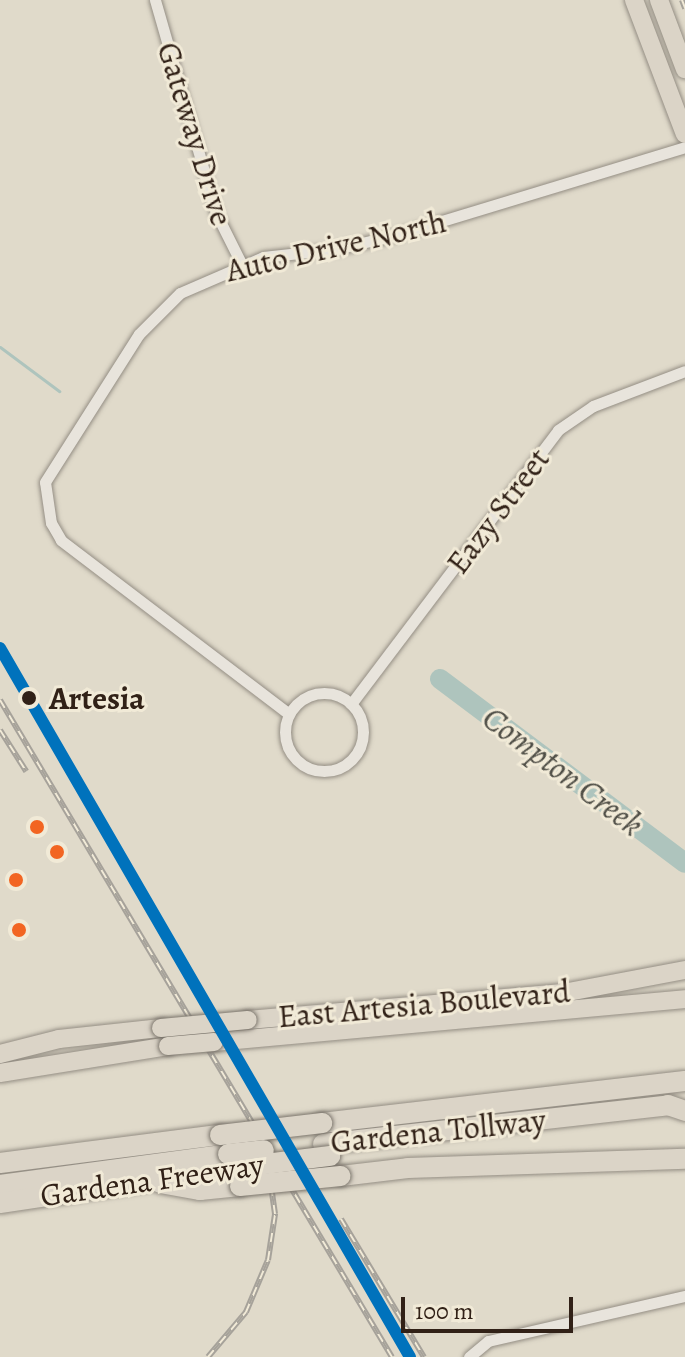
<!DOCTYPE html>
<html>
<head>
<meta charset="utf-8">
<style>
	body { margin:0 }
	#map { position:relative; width:685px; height:1357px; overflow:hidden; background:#e0daca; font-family:Alegreya,serif }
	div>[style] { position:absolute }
	.stream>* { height:3px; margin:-1.5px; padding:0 1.5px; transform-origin:1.5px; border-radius:1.5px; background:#aec4bd }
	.river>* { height:20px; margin:-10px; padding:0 10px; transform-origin:10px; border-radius:10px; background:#aec4bd }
	.roads { filter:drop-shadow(0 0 2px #948e84) drop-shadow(0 0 2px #948e84) }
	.street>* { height:11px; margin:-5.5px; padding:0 5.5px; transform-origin:5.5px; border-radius:5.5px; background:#e8e4dc }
	.street>.ring { margin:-5.5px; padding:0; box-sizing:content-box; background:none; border:11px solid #e8e4dc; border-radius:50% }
	.primary>* { height:18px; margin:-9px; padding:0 9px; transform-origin:9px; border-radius:9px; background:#dbd4c7 }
	.highway>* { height:20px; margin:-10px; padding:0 10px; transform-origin:10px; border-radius:10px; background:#dbd4c7 }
	.rail>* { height:6px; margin-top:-3px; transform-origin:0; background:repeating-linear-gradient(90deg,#f1ead7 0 9px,#a6a29a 0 18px); box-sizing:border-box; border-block:2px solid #a6a29a }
	.bridges { filter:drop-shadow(0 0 2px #7b756c) drop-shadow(0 0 2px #7b756c) }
	.primary-bridge>* { height:18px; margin:-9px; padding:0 9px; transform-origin:9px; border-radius:9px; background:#dbd4c7 }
	.highway-bridge>* { height:20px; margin:-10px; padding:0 10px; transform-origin:10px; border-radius:10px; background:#dbd4c7 }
	.rail-1>* { height:12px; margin:-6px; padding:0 6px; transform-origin:6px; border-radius:6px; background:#0072bc }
	.dots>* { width:22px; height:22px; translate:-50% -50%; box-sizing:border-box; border:4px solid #f1ead7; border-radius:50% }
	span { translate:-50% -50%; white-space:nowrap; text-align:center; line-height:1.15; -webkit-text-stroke:6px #f1ead7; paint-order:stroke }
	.street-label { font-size:32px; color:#312117 }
	.stop-label { font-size:32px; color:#312117; font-weight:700 }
	.left { translate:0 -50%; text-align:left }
	.water-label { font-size:34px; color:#504f47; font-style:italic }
	.scale { position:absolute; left:401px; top:1297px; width:172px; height:36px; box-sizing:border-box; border:4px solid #312117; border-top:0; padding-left:10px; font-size:24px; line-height:28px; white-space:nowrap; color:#312117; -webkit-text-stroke:6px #f1ead7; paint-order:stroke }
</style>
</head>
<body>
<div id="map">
	<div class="stream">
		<i style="left:0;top:347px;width:74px;rotate:36.7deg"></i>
	</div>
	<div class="river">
		<i style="left:440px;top:679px;width:306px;rotate:36.9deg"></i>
	</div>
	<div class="roads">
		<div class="street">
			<i style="left:155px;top:0;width:222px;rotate:74deg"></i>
			<i style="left:216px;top:213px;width:58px;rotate:63.4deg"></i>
			<i class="ring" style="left:285px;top:693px;width:67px;height:67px"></i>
			<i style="left:351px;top:704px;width:343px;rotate:-52.9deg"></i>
			<i style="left:558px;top:430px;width:42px;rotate:-34.4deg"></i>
			<i style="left:593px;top:406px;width:98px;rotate:-20.8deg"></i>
			<i style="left:289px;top:714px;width:287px;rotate:-142.7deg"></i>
			<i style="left:61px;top:540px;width:20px;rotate:-120deg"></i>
			<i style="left:51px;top:523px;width:41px;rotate:-98.3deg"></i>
			<i style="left:45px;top:482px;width:175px;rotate:-57.6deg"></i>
			<i style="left:139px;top:334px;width:58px;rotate:-45deg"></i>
			<i style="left:180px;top:293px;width:90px;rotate:-23.4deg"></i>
			<i style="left:263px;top:257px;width:73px;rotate:-6.3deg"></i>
			<i style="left:336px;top:249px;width:62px;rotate:-13.1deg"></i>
			<i style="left:396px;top:235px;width:302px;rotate:-16.9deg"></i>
			<i style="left:469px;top:1357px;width:25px;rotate:-40deg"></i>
			<i style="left:488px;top:1341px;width:202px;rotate:-12.9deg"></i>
		</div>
		<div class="primary">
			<i style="left:634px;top:0;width:143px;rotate:69.2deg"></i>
			<i style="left:659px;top:0;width:74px;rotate:69.4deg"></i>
			<i style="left:248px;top:1020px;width:316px;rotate:-4.9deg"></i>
			<i style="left:563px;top:993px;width:124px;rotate:-10.7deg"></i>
			<i style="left:214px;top:1042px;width:473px;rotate:-5.2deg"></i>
			<i style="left:0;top:1054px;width:61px;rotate:-14.3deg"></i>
			<i style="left:59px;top:1039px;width:103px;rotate:-6.2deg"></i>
			<i style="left:0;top:1073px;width:170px;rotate:-9.1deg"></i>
		</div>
		<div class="highway">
			<i style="left:322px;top:1123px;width:365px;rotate:-6.6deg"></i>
			<i style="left:323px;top:1144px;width:347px;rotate:-6.4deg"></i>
			<i style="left:668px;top:1105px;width:18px;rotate:19deg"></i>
			<i style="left:0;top:1163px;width:222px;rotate:-7.3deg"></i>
			<i style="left:341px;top:1176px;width:67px;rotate:-6.8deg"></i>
			<i style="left:408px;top:1168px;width:277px;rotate:-1.9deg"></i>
			<i style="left:160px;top:1183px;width:41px;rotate:9.9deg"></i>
			<i style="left:200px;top:1190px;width:40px;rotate:-5.7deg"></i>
			<i style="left:0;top:1185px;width:230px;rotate:-7.7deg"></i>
			<i style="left:0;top:1203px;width:236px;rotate:-8.5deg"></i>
		</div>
	</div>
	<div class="rail">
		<i style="left:682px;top:0;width:9px;rotate:69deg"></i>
		<i style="left:0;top:700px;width:765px;rotate:59.18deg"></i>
		<i style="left:0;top:730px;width:49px;rotate:57.6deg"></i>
		<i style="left:341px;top:1219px;width:161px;rotate:59deg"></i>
		<i style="left:208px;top:1357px;width:59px;rotate:-49.8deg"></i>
		<i style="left:246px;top:1312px;width:56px;rotate:-67.1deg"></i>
		<i style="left:268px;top:1260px;width:47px;rotate:-81.3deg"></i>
		<i style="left:275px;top:1214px;width:58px;rotate:-98deg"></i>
	</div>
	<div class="bridges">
		<div class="primary-bridge">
			<i style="left:161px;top:1028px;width:87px;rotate:-5.3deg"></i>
			<i style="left:168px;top:1046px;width:46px;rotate:-5deg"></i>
		</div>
		<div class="highway-bridge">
			<i style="left:220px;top:1135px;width:103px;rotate:-6.7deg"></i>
			<i style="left:228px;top:1154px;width:36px;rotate:-6deg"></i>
			<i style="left:233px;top:1168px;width:98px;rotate:-7.1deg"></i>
			<i style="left:240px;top:1186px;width:101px;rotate:-5.7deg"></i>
		</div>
	</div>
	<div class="rail-1">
		<i style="left:0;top:648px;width:819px;rotate:59.96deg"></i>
	</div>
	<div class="dots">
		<i style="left:29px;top:698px;background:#312117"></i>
		<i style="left:37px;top:827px;background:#f26522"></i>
		<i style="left:57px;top:852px;background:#f26522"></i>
		<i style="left:16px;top:880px;background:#f26522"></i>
		<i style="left:19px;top:930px;background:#f26522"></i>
	</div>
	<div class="street-label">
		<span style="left:195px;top:134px;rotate:73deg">Gateway Drive</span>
		<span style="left:336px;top:246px;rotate:-13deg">Auto Drive North</span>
		<span style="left:498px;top:511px;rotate:-53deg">Eazy Street</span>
		<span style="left:424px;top:1004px;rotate:-5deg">East Artesia Boulevard</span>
		<span style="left:438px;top:1131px;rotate:-6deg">Gardena Tollway</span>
		<span style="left:152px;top:1180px;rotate:-8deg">Gardena Freeway</span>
	</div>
	<div class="stop-label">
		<span class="left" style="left:49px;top:698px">Artesia</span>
	</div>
	<div class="water-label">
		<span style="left:563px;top:771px;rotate:37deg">Compton Creek</span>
	</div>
	<div class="scale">100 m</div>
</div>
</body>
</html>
